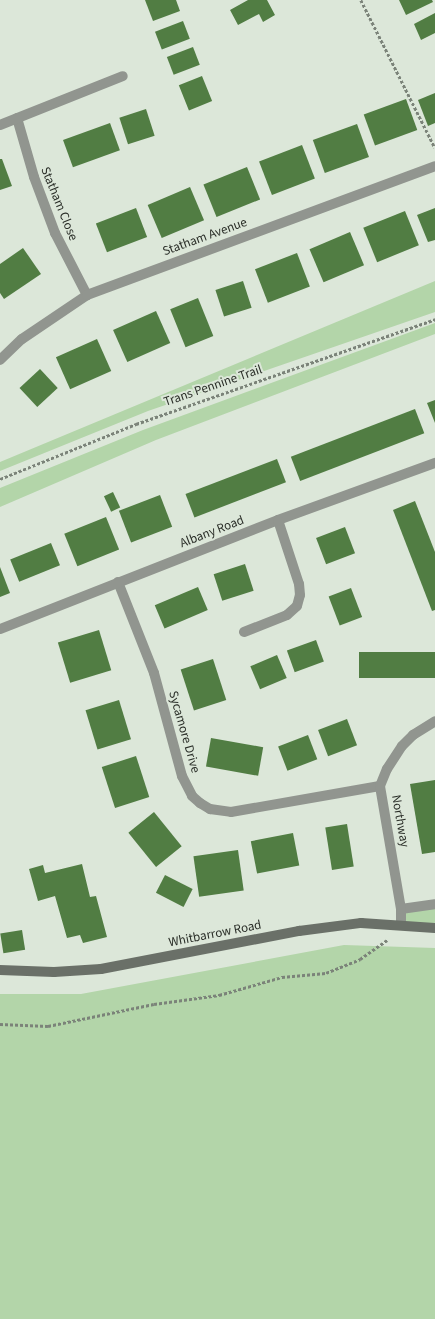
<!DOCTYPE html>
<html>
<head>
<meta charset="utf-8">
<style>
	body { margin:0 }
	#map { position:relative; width:435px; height:1319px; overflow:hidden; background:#dce7d9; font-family:"Source Sans 3",sans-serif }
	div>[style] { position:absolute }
	.green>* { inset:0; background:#b3d5a9 }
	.building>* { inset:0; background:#517d43; transform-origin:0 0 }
	.path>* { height:2.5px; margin-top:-1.25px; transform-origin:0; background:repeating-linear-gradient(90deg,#7b8379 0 3px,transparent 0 5px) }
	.street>* { height:10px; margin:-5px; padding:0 5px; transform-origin:5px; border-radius:5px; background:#91958f }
	.secondary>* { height:10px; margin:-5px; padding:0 5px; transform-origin:5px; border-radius:5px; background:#6a7068 }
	span { translate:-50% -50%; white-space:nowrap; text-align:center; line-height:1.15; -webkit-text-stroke:4px #dce7d9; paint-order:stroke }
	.street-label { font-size:13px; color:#2a2e28 }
</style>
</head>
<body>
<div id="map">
	<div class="green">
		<i style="clip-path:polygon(435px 281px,435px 312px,148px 411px,0 471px,0 462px)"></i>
		<i style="clip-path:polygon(435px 323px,435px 334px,156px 440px,0 507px,0 488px,143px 430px)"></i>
		<i style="clip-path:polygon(435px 904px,435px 928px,401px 924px,401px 909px)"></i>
		<i style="clip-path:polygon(344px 945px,435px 948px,435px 1319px,0 1319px,0 994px,81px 994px)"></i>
	</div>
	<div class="building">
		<i style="clip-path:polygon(145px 0,176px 0,180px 11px,153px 21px)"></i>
		<i style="clip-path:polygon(248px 0,267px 0,275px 15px,263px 22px,259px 14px,238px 25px,230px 10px)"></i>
		<i style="clip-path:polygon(399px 0,432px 0,433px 2px,406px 15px)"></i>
		<i style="clip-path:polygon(435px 13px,435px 33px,421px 40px,414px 24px)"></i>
		<i style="left:183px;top:21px;width:19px;height:30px;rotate:69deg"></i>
		<i style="left:193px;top:47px;width:19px;height:28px;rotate:69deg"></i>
		<i style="left:202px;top:76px;width:27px;height:25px;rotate:68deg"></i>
		<i style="clip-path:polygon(435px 93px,435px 123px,428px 126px,418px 100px)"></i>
		<i style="left:406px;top:99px;width:33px;height:45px;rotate:70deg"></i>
		<i style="left:146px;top:109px;width:28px;height:28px;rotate:72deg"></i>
		<i style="left:110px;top:123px;width:29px;height:50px;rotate:70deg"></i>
		<i style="left:357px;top:124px;width:35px;height:47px;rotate:70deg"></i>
		<i style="left:302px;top:145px;width:36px;height:46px;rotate:69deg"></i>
		<i style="clip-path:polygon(0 159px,2px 159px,12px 186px,0 190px)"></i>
		<i style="left:247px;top:167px;width:35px;height:47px;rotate:68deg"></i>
		<i style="left:190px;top:187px;width:36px;height:46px;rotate:67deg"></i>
		<i style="left:136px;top:208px;width:31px;height:43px;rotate:69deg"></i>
		<i style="clip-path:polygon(435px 208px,435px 240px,428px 242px,417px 215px)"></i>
		<i style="left:405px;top:211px;width:37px;height:45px;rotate:68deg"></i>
		<i style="left:350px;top:232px;width:36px;height:44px;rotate:67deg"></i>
		<i style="clip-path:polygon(23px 248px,41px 274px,4px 299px,0 293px,0 264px)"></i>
		<i style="left:297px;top:253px;width:36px;height:45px;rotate:69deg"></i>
		<i style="left:243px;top:281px;width:28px;height:29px;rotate:72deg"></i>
		<i style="left:198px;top:298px;width:41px;height:30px;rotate:68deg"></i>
		<i style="left:156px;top:311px;width:35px;height:47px;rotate:66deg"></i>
		<i style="left:97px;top:339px;width:35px;height:45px;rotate:66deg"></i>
		<i style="left:40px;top:369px;width:26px;height:28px;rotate:47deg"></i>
		<i style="clip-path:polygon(435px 400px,435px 423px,427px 403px)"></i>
		<i style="left:415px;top:409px;width:26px;height:133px;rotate:69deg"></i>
		<i style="left:277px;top:459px;width:25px;height:98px;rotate:69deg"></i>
		<i style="left:113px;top:492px;width:17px;height:10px;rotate:65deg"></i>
		<i style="left:160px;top:495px;width:34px;height:44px;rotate:69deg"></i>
		<i style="clip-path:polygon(415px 501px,435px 552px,435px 610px,432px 611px,393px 510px)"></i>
		<i style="left:106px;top:517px;width:35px;height:45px;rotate:68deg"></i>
		<i style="left:345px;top:527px;width:28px;height:31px;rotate:69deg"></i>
		<i style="left:51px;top:543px;width:24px;height:44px;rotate:68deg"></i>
		<i style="left:245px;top:564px;width:28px;height:33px;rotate:72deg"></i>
		<i style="clip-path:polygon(0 567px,10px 593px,0 597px)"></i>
		<i style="left:198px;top:587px;width:25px;height:47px;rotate:67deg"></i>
		<i style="left:351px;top:588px;width:31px;height:24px;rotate:69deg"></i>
		<i style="left:99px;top:630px;width:42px;height:43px;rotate:73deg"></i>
		<i style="left:316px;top:640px;width:23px;height:31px;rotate:70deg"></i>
		<i style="left:435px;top:652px;width:26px;height:76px;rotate:90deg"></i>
		<i style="left:277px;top:655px;width:25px;height:29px;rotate:67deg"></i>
		<i style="left:213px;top:659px;width:43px;height:34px;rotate:72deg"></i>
		<i style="left:119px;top:700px;width:41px;height:35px;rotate:73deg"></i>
		<i style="left:347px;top:719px;width:28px;height:31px;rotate:69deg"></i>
		<i style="left:308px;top:735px;width:26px;height:32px;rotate:69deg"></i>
		<i style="left:211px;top:738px;width:53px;height:29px;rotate:10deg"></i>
		<i style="left:136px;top:756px;width:43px;height:36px;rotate:72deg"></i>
		<i style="clip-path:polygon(435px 780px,435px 852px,422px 854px,410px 784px)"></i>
		<i style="left:154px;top:812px;width:44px;height:33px;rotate:51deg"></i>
		<i style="left:347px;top:824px;width:43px;height:22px;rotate:81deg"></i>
		<i style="left:293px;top:833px;width:33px;height:43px;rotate:79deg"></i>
		<i style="left:238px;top:850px;width:41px;height:45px;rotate:82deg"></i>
		<i style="clip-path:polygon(82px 864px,90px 897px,96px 896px,107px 937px,83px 943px,80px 935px,67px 938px,55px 896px,38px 901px,29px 869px,43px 865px,45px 873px)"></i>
		<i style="left:165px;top:875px;width:31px;height:20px;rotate:27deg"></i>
		<i style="left:22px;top:930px;width:20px;height:22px;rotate:81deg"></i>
	</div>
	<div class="path">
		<i style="left:361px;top:0;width:165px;rotate:63.4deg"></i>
		<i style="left:0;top:479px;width:147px;rotate:-22deg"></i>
		<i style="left:136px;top:424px;width:317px;rotate:-19.3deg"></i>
		<i style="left:0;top:1024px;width:48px;rotate:2.4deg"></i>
		<i style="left:48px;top:1026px;width:108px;rotate:-11.7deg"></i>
		<i style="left:154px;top:1004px;width:66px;rotate:-7.9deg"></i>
		<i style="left:219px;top:995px;width:66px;rotate:-15.9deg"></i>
		<i style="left:282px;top:977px;width:44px;rotate:-5.2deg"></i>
		<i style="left:326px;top:973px;width:37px;rotate:-22deg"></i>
		<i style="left:360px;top:959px;width:33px;rotate:-35deg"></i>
	</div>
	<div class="street">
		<i style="left:17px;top:118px;width:61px;rotate:73.9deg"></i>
		<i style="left:34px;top:177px;width:60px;rotate:69.4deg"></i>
		<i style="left:55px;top:233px;width:70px;rotate:62.7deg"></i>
		<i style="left:0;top:125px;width:132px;rotate:-21.7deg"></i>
		<i style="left:0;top:360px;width:30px;rotate:-44deg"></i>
		<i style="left:22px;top:339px;width:78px;rotate:-34.1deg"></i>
		<i style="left:87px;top:295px;width:371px;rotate:-20.3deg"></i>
		<i style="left:118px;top:582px;width:98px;rotate:68.4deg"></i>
		<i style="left:154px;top:673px;width:107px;rotate:74.8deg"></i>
		<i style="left:182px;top:776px;width:22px;rotate:63deg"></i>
		<i style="left:192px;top:796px;width:11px;rotate:41deg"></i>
		<i style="left:200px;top:803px;width:12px;rotate:31deg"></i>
		<i style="left:210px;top:809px;width:21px;rotate:8deg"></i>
		<i style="left:231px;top:812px;width:151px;rotate:-9.9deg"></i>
		<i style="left:0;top:629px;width:299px;rotate:-21.4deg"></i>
		<i style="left:278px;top:520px;width:167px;rotate:-20deg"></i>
		<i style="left:244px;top:632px;width:46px;rotate:-21.6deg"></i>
		<i style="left:287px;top:615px;width:13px;rotate:-42deg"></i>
		<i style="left:297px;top:606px;width:11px;rotate:-75deg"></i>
		<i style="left:300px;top:595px;width:11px;rotate:-95deg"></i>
		<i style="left:299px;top:584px;width:67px;rotate:-108.2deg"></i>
		<i style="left:401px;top:909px;width:34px;rotate:-8deg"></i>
		<i style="left:401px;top:924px;width:15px;rotate:-90deg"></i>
		<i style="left:401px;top:909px;width:125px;rotate:-99.7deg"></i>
		<i style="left:380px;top:786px;width:18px;rotate:-68deg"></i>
		<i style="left:387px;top:769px;width:27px;rotate:-57deg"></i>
		<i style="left:402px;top:746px;width:16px;rotate:-45deg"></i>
		<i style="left:413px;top:735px;width:26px;rotate:-32deg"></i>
	</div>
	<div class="secondary">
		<i style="left:0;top:970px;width:54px;rotate:2.1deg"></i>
		<i style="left:54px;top:972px;width:47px;rotate:-3.7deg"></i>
		<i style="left:101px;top:969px;width:202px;rotate:-10.9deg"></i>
		<i style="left:299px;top:931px;width:63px;rotate:-7.4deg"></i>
		<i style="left:361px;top:923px;width:74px;rotate:3.9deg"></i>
	</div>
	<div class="street-label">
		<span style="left:59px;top:204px;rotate:68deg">Statham Close</span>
		<span style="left:205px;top:237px;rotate:-20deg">Statham Avenue</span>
		<span style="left:213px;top:386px;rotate:-19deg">Trans Pennine Trail</span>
		<span style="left:212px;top:532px;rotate:-21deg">Albany Road</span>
		<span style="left:184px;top:732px;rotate:74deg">Sycamore Drive</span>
		<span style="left:400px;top:821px;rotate:80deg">Northway</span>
		<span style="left:215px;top:934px;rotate:-11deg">Whitbarrow Road</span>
	</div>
</div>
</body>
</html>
